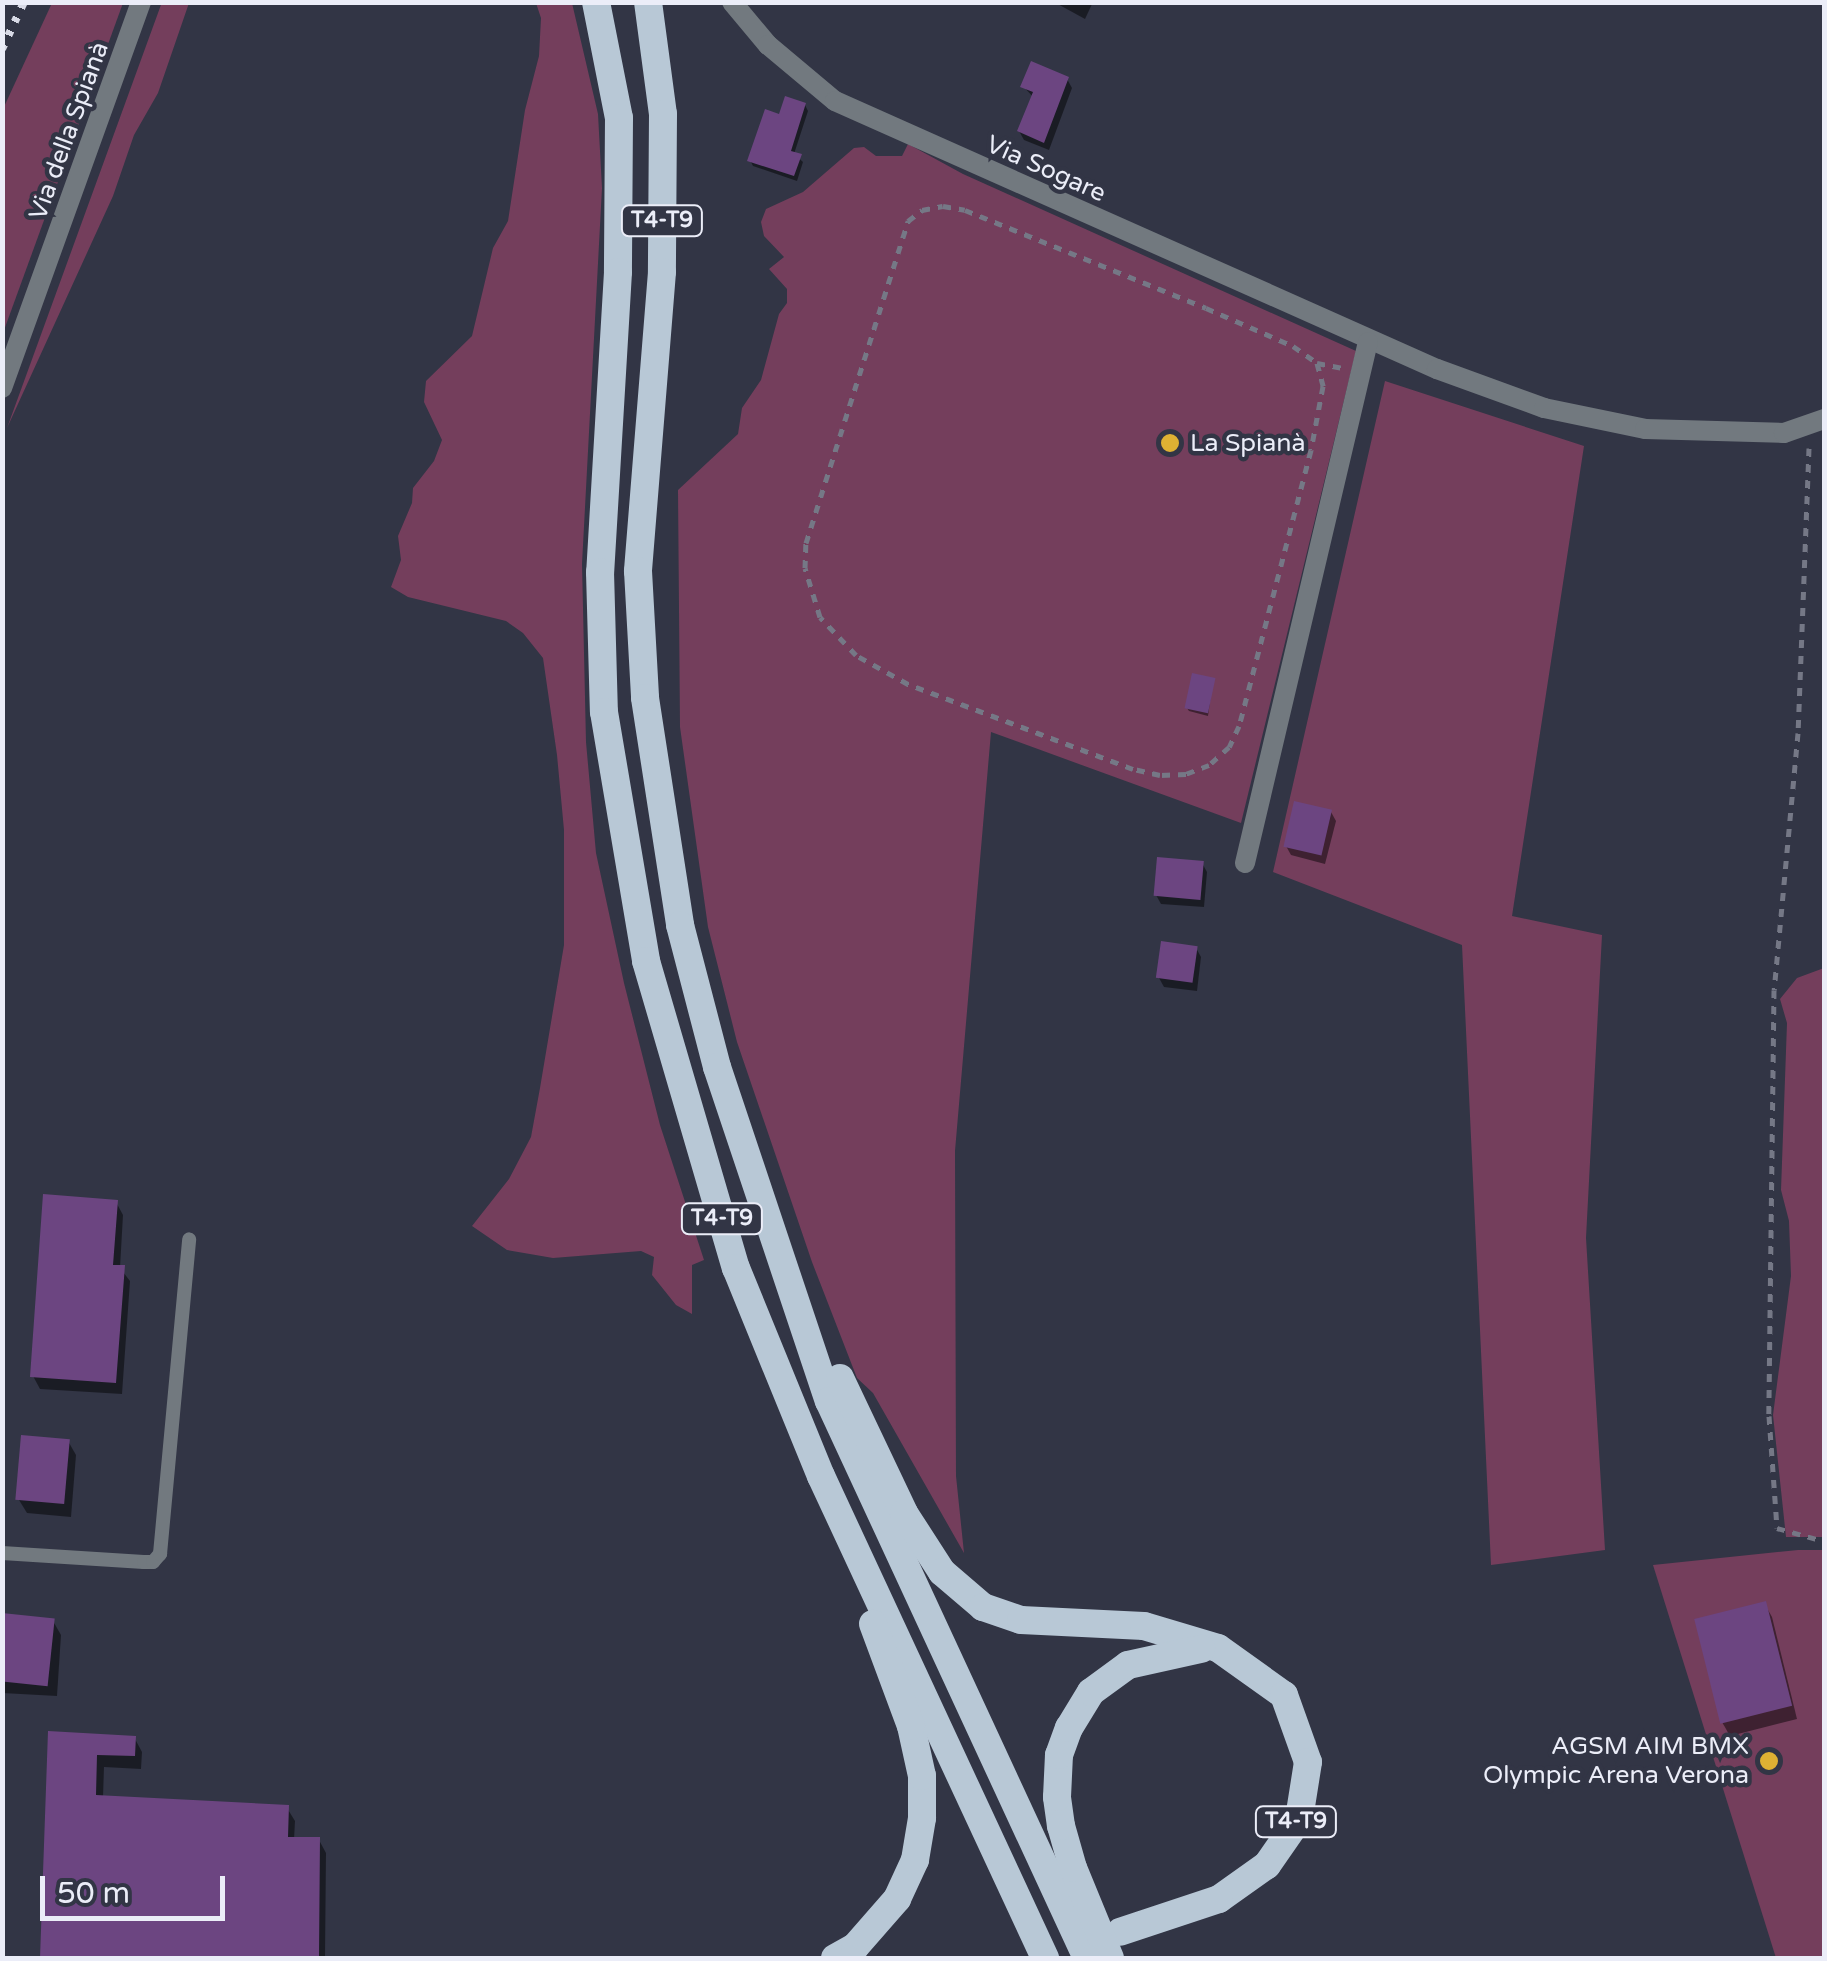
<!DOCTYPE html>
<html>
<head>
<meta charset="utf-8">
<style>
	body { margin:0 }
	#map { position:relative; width:1827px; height:1961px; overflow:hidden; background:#323545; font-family:"Varela Round",sans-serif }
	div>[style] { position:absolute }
	.green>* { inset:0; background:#743e5c }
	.shadow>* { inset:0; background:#0007 }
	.building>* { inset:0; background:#6c4581; transform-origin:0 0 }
	.path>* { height:5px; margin-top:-2.5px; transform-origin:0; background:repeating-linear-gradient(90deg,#757886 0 8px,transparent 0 16px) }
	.service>* { height:14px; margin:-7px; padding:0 7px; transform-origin:7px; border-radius:7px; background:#72797f }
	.minor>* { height:20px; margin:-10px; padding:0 10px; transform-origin:10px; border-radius:10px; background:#72797f }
	.trunk>* { height:28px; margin:-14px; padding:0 14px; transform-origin:14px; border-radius:14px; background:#b8c8d6 }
	.rail>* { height:8px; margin-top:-4px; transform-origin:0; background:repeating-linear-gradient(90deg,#d8dae6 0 5px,transparent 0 15px) }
	.dots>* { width:28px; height:28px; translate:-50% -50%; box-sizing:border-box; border:5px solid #323545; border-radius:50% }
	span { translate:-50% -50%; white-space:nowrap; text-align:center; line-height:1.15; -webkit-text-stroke:9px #323545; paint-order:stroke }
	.shield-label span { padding:2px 8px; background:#323545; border:2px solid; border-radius:8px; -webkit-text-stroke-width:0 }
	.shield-label { font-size:22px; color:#ebedf8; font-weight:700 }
	.street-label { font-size:25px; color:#ebedf8 }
	.poi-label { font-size:25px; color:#ebedf8 }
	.left { translate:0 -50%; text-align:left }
	.right { translate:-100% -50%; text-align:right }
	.frame { position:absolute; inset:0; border:5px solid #ebedf8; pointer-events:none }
	.scale { position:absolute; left:40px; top:1876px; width:185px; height:45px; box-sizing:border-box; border:5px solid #ebedf8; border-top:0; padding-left:12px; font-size:30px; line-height:35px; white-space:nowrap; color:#ebedf8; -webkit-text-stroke:8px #323545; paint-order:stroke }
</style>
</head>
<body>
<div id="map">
	<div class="green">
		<i style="clip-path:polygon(162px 2px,189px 3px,158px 93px,134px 135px,113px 196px,7px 428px)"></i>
		<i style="clip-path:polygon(52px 3px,123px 3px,3px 333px,3px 109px)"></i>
		<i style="clip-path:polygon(536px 3px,572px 3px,598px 114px,602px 188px,582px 564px,586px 742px,596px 853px,624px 983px,660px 1125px,704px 1260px,692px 1265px,692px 1314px,676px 1305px,652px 1275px,654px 1257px,641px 1251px,553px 1258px,507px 1250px,472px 1226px,509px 1179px,531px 1137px,540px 1088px,564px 945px,564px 830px,557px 755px,543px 658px,523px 633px,506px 621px,408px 597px,391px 587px,401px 560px,398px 536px,412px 503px,413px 488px,434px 461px,442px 440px,424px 402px,426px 381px,472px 336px,493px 248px,508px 221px,525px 110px,539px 56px,541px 18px)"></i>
		<i style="clip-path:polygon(908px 144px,963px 174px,1356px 351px,1241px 823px,991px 732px,955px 1151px,956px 1476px,964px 1553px,873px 1393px,857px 1378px,812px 1262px,737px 1042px,708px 927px,680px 727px,678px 490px,738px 434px,742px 408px,761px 380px,779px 314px,787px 303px,787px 289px,769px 269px,784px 257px,764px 236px,761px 222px,766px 209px,803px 192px,854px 148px,864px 147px,876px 156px,902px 156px)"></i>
		<i style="clip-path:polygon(1385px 381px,1584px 446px,1512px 916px,1602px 935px,1586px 1238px,1605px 1550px,1491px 1565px,1462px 945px,1273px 872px)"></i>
		<i style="clip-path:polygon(1824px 968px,1824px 1537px,1786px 1537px,1773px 1415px,1791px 1276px,1789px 1221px,1781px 1190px,1787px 1023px,1780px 999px,1797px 978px)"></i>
		<i style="clip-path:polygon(1798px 1550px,1824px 1550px,1824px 1958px,1776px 1958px,1653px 1565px)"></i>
	</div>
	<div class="shadow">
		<i style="clip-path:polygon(1054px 2px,1093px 2px,1085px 19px)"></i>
		<i style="clip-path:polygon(1067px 79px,1072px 88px,1049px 150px,1024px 140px,1019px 131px,1034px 98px,1023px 86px)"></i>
		<i style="clip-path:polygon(805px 105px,808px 111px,794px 154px,803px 162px,797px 181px,753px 166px,750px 160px)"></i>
		<i style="clip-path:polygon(1213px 680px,1208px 716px,1189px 711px,1187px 708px)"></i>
		<i style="clip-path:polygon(1331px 812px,1336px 821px,1325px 864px,1291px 855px,1286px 846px)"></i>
		<i style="clip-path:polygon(1202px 863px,1207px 872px,1204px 907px,1161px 904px,1156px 895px)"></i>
		<i style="clip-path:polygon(1196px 948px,1201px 957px,1197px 991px,1164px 987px,1159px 978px)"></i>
		<i style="clip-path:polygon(116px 1202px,123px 1215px,120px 1268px,130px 1281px,122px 1394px,40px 1389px,33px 1376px)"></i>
		<i style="clip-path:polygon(68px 1441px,76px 1455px,71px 1517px,27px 1513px,19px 1500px)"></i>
		<i style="clip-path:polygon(1764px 1603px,1772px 1617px,1797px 1719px,1730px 1736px,1722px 1722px)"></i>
		<i style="clip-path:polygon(2px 1616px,53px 1621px,61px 1635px,57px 1696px,2px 1693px)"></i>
		<i style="clip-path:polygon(50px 1733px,135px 1739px,142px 1752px,141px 1769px,104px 1767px,103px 1798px,287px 1808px,295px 1821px,294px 1840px,319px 1840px,326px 1853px,325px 1958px,42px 1958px)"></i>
	</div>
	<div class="building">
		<i style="clip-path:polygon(1031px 61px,1069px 77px,1044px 143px,1017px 131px,1033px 92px,1020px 87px)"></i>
		<i style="clip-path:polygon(785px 96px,806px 103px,791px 151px,802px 154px,794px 176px,747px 161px,765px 109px,779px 114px)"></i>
		<i style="left:1192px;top:673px;width:24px;height:36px;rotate:12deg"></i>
		<i style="left:1294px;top:801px;width:39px;height:47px;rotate:13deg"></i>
		<i style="left:1157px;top:857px;width:47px;height:39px;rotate:5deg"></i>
		<i style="left:1161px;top:941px;width:37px;height:37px;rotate:8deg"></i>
		<i style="clip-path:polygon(43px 1194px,118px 1200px,113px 1265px,125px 1265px,116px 1383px,30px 1377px)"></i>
		<i style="left:21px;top:1435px;width:49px;height:65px;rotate:5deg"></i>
		<i style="left:1766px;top:1601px;width:108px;height:74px;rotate:76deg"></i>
		<i style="left:2px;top:1613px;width:53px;height:68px;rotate:6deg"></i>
		<i style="clip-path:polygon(48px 1731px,136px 1736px,135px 1756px,97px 1755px,96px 1795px,289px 1805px,288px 1837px,320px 1837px,319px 1957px,40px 1958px)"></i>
	</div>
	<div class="path">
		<i style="left:943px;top:206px;width:22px;rotate:10deg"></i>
		<i style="left:965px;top:210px;width:260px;rotate:22.1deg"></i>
		<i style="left:1206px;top:308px;width:95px;rotate:23.6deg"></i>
		<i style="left:1293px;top:346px;width:29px;rotate:35deg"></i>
		<i style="left:1317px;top:363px;width:24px;rotate:75deg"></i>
		<i style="left:1323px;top:386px;width:65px;rotate:100.6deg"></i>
		<i style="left:1311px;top:450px;width:285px;rotate:104.6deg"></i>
		<i style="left:1239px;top:726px;width:23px;rotate:115deg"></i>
		<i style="left:1229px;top:747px;width:27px;rotate:138deg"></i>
		<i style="left:1209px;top:765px;width:25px;rotate:159deg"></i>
		<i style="left:1186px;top:774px;width:26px;rotate:178deg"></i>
		<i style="left:1160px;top:775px;width:28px;rotate:-167deg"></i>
		<i style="left:1133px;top:769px;width:241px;rotate:-159.3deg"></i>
		<i style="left:908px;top:684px;width:60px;rotate:-150.9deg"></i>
		<i style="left:856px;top:655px;width:52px;rotate:-133.5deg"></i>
		<i style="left:820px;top:617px;width:51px;rotate:-107deg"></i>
		<i style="left:805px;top:568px;width:25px;rotate:-88deg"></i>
		<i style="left:806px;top:543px;width:338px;rotate:-72.4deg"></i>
		<i style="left:908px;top:221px;width:18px;rotate:-38deg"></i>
		<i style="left:922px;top:210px;width:21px;rotate:-11deg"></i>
		<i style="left:1317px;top:363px;width:25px;rotate:11deg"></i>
		<i style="left:1809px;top:448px;width:285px;rotate:92.2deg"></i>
		<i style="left:1798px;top:733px;width:258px;rotate:95.3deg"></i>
		<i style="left:1774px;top:990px;width:426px;rotate:90.7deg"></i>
		<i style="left:1769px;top:1416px;width:112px;rotate:85.9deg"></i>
		<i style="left:1777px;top:1528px;width:49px;rotate:15.5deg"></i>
	</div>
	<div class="service">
		<i style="left:2px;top:1553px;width:142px;rotate:3.6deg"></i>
		<i style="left:144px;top:1562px;width:9px"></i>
		<i style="left:153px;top:1562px;width:11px;rotate:-49deg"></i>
		<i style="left:160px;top:1554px;width:316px;rotate:-84.7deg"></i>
	</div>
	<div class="minor">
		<i style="left:732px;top:2px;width:56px;rotate:50.1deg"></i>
		<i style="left:768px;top:45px;width:87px;rotate:39.9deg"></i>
		<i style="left:835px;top:101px;width:659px;rotate:24deg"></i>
		<i style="left:1437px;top:369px;width:114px;rotate:20deg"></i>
		<i style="left:1544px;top:408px;width:103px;rotate:11.7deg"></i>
		<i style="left:1645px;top:429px;width:139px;rotate:1.6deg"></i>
		<i style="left:1784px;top:433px;width:42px;rotate:-19.3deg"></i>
		<i style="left:2px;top:388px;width:410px;rotate:-70.2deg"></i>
		<i style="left:1245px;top:863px;width:535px;rotate:-76.72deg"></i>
	</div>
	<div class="trunk">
		<i style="left:596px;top:2px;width:118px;rotate:78.8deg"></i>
		<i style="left:619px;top:118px;width:154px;rotate:90.4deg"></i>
		<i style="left:618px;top:272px;width:301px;rotate:93.4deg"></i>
		<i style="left:600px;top:572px;width:140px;rotate:88.4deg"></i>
		<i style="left:604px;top:712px;width:253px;rotate:80.4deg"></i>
		<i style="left:646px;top:961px;width:320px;rotate:73.7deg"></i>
		<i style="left:736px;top:1268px;width:225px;rotate:67.8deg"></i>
		<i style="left:821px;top:1476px;width:532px;rotate:65.07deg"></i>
		<i style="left:648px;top:2px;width:113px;rotate:82.4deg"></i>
		<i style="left:663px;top:114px;width:158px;rotate:90.4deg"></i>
		<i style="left:662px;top:272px;width:300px;rotate:94.6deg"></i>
		<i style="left:638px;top:571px;width:127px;rotate:86.8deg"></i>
		<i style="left:645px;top:698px;width:230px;rotate:81.2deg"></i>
		<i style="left:680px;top:925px;width:147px;rotate:75.4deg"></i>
		<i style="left:717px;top:1067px;width:352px;rotate:71.5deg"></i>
		<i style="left:829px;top:1401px;width:614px;rotate:65.15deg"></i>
		<i style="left:840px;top:1378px;width:149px;rotate:64.6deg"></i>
		<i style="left:904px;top:1513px;width:70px;rotate:57.2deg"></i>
		<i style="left:942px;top:1572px;width:54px;rotate:40.5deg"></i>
		<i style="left:983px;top:1607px;width:40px;rotate:18.9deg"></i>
		<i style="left:1021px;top:1620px;width:123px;rotate:2.8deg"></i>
		<i style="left:1144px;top:1626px;width:77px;rotate:16.6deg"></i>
		<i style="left:1218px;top:1648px;width:81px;rotate:35.5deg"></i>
		<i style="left:1284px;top:1695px;width:71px;rotate:70.3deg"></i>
		<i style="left:1308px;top:1762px;width:58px;rotate:99deg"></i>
		<i style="left:1299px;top:1819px;width:56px;rotate:124.8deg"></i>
		<i style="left:1267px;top:1865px;width:59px;rotate:144.7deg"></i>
		<i style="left:1219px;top:1899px;width:104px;rotate:161.6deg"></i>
		<i style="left:835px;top:1958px;width:23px;rotate:-29deg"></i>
		<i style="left:855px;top:1947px;width:64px;rotate:-48.8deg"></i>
		<i style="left:897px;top:1899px;width:43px;rotate:-65.2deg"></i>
		<i style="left:915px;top:1860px;width:43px;rotate:-80.5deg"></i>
		<i style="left:922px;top:1818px;width:42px;rotate:-90deg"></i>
		<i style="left:922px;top:1776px;width:51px;rotate:-102.4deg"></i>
		<i style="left:911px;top:1726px;width:109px;rotate:-110.4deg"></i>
		<i style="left:1110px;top:1958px;width:97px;rotate:-112.3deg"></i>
		<i style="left:1073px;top:1868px;width:44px;rotate:-105.9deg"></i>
		<i style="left:1061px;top:1826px;width:29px;rotate:-98deg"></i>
		<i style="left:1057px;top:1797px;width:42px;rotate:-87.3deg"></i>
		<i style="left:1059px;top:1755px;width:29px;rotate:-70deg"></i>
		<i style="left:1069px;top:1728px;width:42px;rotate:-58.6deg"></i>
		<i style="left:1091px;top:1692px;width:46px;rotate:-36.1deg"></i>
		<i style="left:1128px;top:1665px;width:75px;rotate:-12.4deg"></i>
	</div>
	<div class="rail">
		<i style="left:2px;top:49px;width:52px;rotate:-64.9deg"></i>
	</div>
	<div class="dots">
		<i style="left:1170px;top:443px;background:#deb133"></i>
		<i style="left:1769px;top:1761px;background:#deb133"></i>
	</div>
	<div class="shield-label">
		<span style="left:662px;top:221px">T4-T9</span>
		<span style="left:722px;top:1219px">T4-T9</span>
		<span style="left:1296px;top:1822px">T4-T9</span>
	</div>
	<div class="street-label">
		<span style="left:69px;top:131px;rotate:-70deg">Via della Spianà</span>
		<span style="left:1046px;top:169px;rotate:24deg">Via Sogare</span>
	</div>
	<div class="poi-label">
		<span class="left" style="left:1190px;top:443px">La Spianà</span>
		<span class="right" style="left:1749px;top:1761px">AGSM AIM BMX<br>Olympic Arena Verona</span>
	</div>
	<div class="frame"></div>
	<div class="scale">50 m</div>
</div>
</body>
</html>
